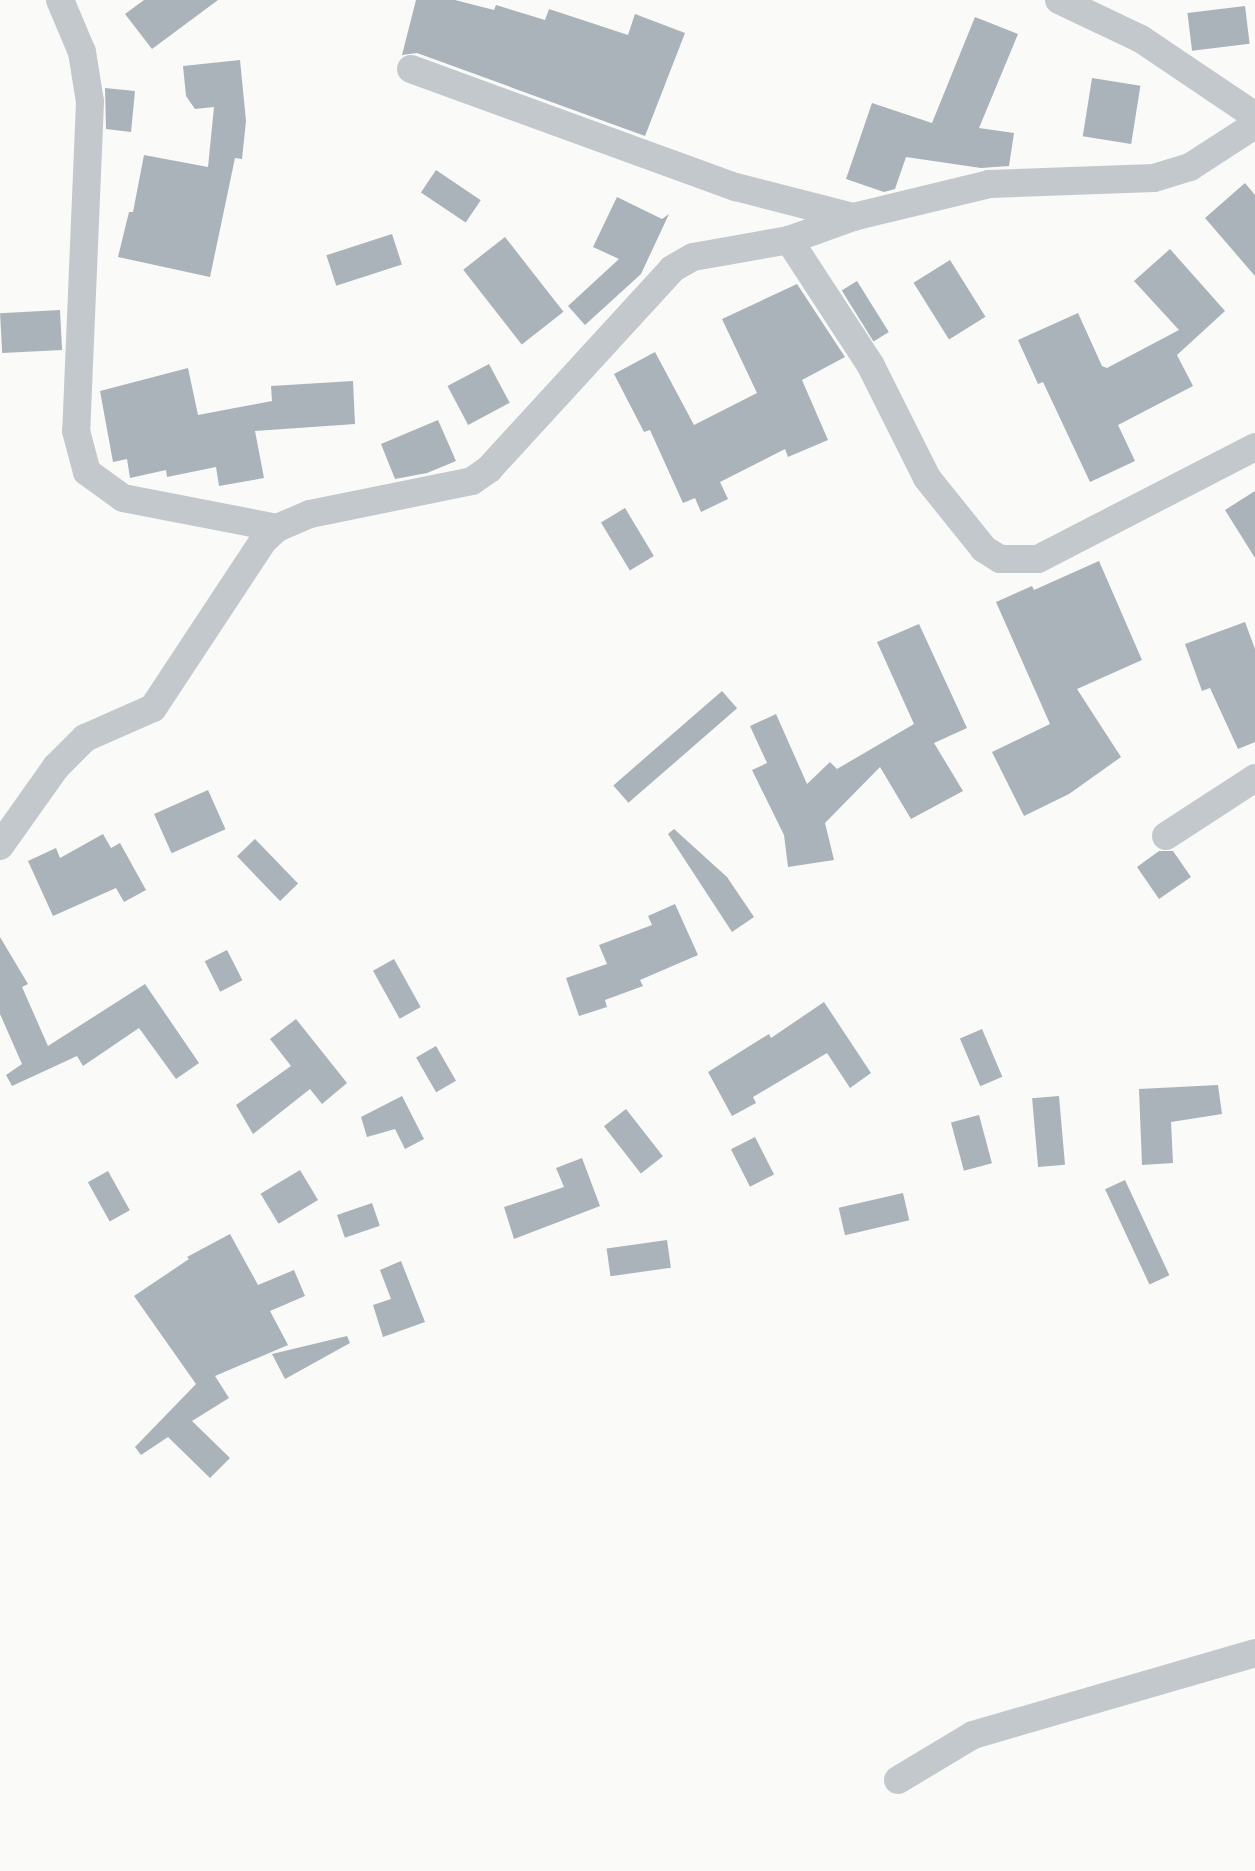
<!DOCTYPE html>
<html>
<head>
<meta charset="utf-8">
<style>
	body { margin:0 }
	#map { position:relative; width:1255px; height:1871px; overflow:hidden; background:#fafaf8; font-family:"DejaVu Sans",sans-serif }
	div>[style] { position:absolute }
	.building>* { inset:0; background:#aab3b9; transform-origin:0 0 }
	.street>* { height:28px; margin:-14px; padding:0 14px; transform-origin:14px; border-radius:14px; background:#c3c8cc }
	span { translate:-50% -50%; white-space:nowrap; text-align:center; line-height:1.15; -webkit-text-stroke:8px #fff; paint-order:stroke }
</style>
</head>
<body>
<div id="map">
	<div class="building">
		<i style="clip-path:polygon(144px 0,218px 0,152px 49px,125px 14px)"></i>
		<i style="clip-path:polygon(416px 0,455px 0,494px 10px,496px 5px,545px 20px,549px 9px,628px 35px,635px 14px,685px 33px,645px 136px,417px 53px,402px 55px)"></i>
		<i style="left:1245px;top:6px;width:38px;height:58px;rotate:83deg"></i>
		<i style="clip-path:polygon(975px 17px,1018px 34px,979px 128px,1014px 133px,1009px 166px,981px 168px,906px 157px,895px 189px,884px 192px,846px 179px,872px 103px,932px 123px)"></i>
		<i style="clip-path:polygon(240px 60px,246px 121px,242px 159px,235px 158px,210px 277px,118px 257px,129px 212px,133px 212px,144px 155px,208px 167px,214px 107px,195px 109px,186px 96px,183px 66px)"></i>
		<i style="left:1092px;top:78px;width:49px;height:59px;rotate:9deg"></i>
		<i style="clip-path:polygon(105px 88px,135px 91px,131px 132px,106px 129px)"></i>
		<i style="left:436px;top:170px;width:54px;height:27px;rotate:34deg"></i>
		<i style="clip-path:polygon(1245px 183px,1255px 195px,1255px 276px,1205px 218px)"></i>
		<i style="clip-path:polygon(617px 197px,662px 219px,669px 214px,641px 274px,585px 325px,568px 306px,619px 259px,593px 247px)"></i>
		<i style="left:392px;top:234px;width:32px;height:69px;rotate:72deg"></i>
		<i style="left:505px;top:237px;width:95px;height:53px;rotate:52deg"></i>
		<i style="clip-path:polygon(1170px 249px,1225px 311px,1177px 355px,1193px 386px,1118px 425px,1135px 461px,1090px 482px,1043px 382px,1038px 384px,1018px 340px,1078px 313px,1102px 366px,1107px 368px,1179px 330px,1134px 281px)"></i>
		<i style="left:950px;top:260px;width:67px;height:43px;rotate:58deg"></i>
		<i style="left:857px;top:281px;width:60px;height:18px;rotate:58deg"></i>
		<i style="clip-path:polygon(797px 284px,845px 357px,802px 380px,828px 440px,788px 457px,785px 449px,720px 482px,728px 499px,701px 512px,695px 498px,683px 503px,650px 430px,644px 432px,614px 374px,655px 352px,694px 425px,757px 393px,722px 319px)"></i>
		<i style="left:60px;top:310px;width:40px;height:60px;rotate:87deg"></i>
		<i style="left:489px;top:364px;width:44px;height:47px;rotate:62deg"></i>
		<i style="clip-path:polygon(188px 368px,198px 415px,272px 401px,271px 386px,353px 381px,355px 424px,255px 431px,264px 478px,219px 486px,216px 467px,167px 477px,166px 470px,130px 478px,127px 459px,113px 462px,100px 391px)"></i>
		<i style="clip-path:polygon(438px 420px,456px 461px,427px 473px,395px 479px,381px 444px)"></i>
		<i style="clip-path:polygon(1255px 491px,1255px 558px,1225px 510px)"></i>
		<i style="left:625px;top:508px;width:56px;height:28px;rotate:59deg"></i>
		<i style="clip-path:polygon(1099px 561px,1142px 660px,1077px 689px,1121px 757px,1069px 794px,1024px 816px,992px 752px,1050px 724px,996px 602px,1032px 586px,1034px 590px)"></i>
		<i style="clip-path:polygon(1245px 622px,1255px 649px,1255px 742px,1238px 749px,1210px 688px,1202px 691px,1185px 644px)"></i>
		<i style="clip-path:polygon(919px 624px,967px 728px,934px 743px,963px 791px,911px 819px,880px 767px,825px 823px,834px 860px,788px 867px,784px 835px,752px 770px,767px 763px,750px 726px,776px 714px,807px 784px,830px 762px,837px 769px,914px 724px,877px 642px)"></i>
		<i style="left:722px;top:691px;width:23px;height:144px;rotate:49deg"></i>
		<i style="left:208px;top:790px;width:43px;height:59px;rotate:66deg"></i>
		<i style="clip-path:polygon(674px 829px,727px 877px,754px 917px,732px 932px,668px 834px)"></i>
		<i style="clip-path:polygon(103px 834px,111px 848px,120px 843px,146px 890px,124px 902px,116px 888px,53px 916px,28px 861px,56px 848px,60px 858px)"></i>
		<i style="left:255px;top:839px;width:62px;height:25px;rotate:46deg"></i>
		<i style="clip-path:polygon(1159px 851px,1173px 851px,1191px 877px,1159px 899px,1137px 867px)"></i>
		<i style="clip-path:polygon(675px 904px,698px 955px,640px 980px,643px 986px,605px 1000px,607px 1007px,579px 1016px,566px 978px,607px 964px,599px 945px,652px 925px,648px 916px)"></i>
		<i style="clip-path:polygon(0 937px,28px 984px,22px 987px,48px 1046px,145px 984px,199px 1063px,176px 1079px,139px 1028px,83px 1066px,77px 1056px,12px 1086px,6px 1075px,22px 1064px,0 1014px)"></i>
		<i style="left:227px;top:950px;width:34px;height:25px;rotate:63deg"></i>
		<i style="left:394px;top:959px;width:55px;height:24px;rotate:61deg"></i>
		<i style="clip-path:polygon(824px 1002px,871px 1073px,850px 1088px,827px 1053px,753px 1097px,756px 1103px,732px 1116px,708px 1072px,769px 1034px,771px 1038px)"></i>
		<i style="clip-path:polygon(296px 1019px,347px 1083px,322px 1104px,310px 1089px,253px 1134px,236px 1105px,291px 1066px,270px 1039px)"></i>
		<i style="left:982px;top:1029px;width:52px;height:24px;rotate:67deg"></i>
		<i style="left:436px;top:1046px;width:40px;height:23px;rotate:60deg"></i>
		<i style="clip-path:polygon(1218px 1085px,1222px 1114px,1171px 1122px,1173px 1163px,1142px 1165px,1139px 1089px)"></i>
		<i style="clip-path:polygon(402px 1096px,424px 1139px,405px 1149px,395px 1129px,367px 1137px,361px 1117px)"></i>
		<i style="left:1059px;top:1096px;width:69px;height:27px;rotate:85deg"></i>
		<i style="left:626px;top:1109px;width:60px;height:28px;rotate:52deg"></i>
		<i style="left:979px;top:1115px;width:50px;height:29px;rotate:75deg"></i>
		<i style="left:755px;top:1137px;width:42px;height:27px;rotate:63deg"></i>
		<i style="clip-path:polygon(582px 1158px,600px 1206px,514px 1239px,504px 1207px,564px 1187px,556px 1168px)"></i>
		<i style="left:300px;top:1170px;width:35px;height:46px;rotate:59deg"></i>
		<i style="left:108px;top:1171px;width:45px;height:23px;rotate:61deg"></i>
		<i style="left:1125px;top:1180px;width:105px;height:22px;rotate:65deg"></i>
		<i style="left:903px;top:1193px;width:28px;height:66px;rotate:77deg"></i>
		<i style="left:372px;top:1203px;width:24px;height:37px;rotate:71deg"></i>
		<i style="clip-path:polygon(230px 1234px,258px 1285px,294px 1270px,305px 1296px,270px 1311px,288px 1345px,215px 1376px,229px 1398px,192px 1421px,230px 1458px,210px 1478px,168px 1437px,141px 1455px,135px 1447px,196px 1384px,134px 1296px,189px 1259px,187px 1257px)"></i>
		<i style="left:667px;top:1240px;width:28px;height:61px;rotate:82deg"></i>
		<i style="clip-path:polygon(401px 1261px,425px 1322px,383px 1337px,373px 1305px,391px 1299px,380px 1270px)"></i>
		<i style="clip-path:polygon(347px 1336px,350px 1343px,285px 1379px,272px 1354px)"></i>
	</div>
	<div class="street">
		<i style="left:60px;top:0;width:56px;rotate:67.1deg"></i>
		<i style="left:82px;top:52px;width:51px;rotate:80.9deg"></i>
		<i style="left:90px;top:102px;width:329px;rotate:92.4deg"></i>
		<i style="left:76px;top:431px;width:42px;rotate:75deg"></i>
		<i style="left:87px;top:472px;width:44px;rotate:35.8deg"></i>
		<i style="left:123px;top:498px;width:157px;rotate:11deg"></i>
		<i style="left:1059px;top:0;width:91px;rotate:25.4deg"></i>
		<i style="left:1141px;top:39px;width:138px;rotate:34deg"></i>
		<i style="left:411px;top:69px;width:346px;rotate:20deg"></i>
		<i style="left:736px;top:187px;width:121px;rotate:14.4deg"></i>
		<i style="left:789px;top:240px;width:150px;rotate:56.9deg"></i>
		<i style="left:871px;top:366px;width:125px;rotate:63.4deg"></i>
		<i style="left:927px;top:478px;width:91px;rotate:51.2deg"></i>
		<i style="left:984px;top:549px;width:19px;rotate:32deg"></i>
		<i style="left:1000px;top:559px;width:38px"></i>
		<i style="left:1038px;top:559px;width:244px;rotate:-27.3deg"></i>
		<i style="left:1166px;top:836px;width:106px;rotate:-33.1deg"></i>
		<i style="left:0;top:846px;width:97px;rotate:-54.7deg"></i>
		<i style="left:56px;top:767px;width:41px;rotate:-45deg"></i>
		<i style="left:85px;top:738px;width:74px;rotate:-23.8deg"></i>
		<i style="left:153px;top:708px;width:200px;rotate:-56.6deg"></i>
		<i style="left:263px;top:541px;width:19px;rotate:-43deg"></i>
		<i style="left:277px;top:528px;width:36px;rotate:-23deg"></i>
		<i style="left:310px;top:514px;width:165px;rotate:-11.5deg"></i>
		<i style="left:472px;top:481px;width:21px;rotate:-35deg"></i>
		<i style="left:489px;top:469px;width:271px;rotate:-47.5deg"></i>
		<i style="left:672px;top:269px;width:24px;rotate:-30deg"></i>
		<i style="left:693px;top:257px;width:97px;rotate:-10deg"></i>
		<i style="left:789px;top:240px;width:68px;rotate:-19.8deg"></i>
		<i style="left:853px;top:217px;width:140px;rotate:-13.6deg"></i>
		<i style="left:989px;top:184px;width:165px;rotate:-2.1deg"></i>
		<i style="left:1154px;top:178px;width:38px;rotate:-17deg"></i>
		<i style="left:1190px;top:167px;width:77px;rotate:-32.9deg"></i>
		<i style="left:898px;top:1780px;width:87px;rotate:-31deg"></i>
		<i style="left:973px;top:1735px;width:294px;rotate:-16.2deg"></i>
	</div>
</div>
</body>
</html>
